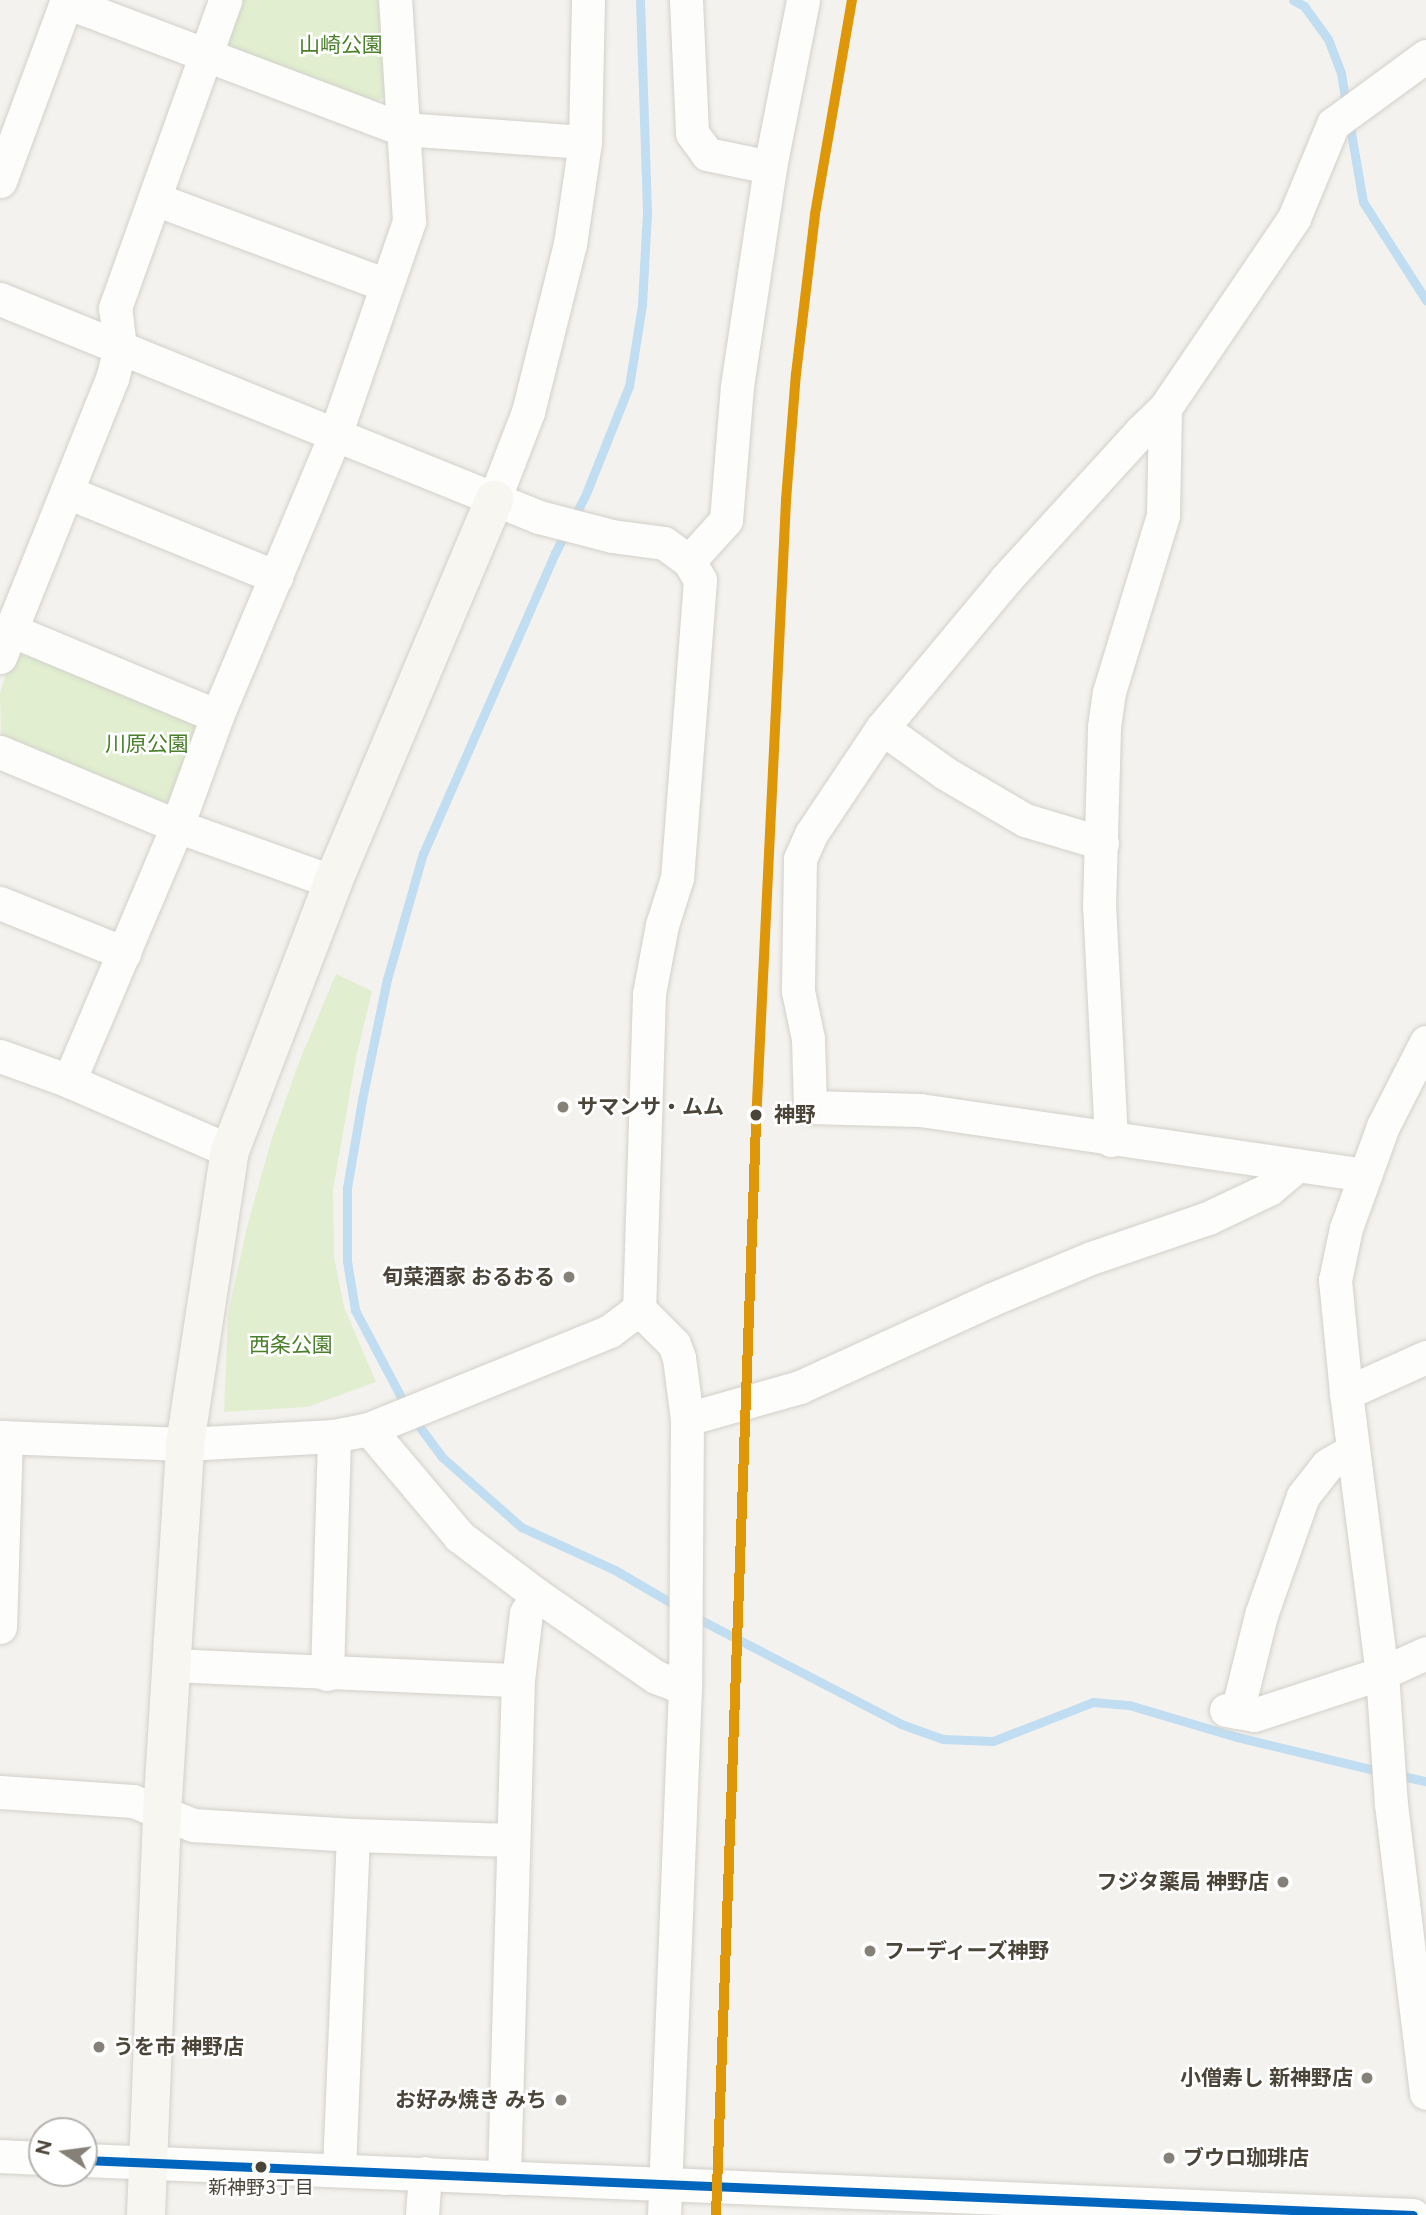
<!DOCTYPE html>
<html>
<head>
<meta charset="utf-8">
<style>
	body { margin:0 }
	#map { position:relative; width:1426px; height:2215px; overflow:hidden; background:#f4f2ee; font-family:Figtree,"Noto Sans JP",sans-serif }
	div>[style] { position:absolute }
	.green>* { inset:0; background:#e1eecf }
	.stream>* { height:9px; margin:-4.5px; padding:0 4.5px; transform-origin:4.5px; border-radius:4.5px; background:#c0ddf1 }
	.roads { filter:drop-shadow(0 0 2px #d2d0cb) drop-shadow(0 0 2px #d2d0cb) }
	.street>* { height:33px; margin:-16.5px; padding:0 16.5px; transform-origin:16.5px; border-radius:16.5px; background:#fdfdfc }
	.secondary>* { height:38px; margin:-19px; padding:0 19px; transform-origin:19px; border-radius:19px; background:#f7f6f1 }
	.bus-1>* { height:9px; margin:-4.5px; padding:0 4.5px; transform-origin:4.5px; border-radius:4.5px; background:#0065bd }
	.rail-1>* { height:10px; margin:-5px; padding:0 5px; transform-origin:5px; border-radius:5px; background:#dd9709 }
	.dots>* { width:19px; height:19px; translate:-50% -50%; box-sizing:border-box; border:4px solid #fff; border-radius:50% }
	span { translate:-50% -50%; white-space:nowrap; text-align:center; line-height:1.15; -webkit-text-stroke:5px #fff; paint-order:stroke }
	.bus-label { font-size:19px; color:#4b4439 }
	.park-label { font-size:21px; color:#4a7f2a }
	.poi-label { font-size:21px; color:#4b4439; font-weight:700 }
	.left { translate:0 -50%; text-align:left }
	.right { translate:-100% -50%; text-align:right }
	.stop-label { font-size:21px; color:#4b4439; font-weight:700 }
	.north { position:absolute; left:28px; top:2117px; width:70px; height:70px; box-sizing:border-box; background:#fff; border:2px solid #b7b4b0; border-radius:50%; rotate:283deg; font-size:19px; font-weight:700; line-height:28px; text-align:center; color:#4b4439 }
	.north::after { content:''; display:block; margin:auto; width:24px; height:32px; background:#868178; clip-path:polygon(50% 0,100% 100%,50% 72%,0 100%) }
</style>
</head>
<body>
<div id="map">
	<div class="green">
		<i style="clip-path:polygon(233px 0,385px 0,389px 96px,370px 103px,233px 54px,221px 32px)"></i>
		<i style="clip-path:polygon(38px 647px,203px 715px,184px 795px,163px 803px,1px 735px,0 693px,9px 663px)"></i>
		<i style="clip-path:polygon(336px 974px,372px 991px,356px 1058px,333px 1190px,334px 1257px,344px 1307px,376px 1382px,307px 1407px,224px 1412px,228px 1314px,247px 1227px,271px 1141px,299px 1062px)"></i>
	</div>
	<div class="stream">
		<i style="left:640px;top:0;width:212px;rotate:88.1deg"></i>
		<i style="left:647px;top:212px;width:93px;rotate:93.1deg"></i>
		<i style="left:642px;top:305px;width:82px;rotate:99.1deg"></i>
		<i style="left:629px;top:386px;width:118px;rotate:111.8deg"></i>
		<i style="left:585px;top:496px;width:64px;rotate:117.8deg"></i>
		<i style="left:555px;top:553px;width:328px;rotate:113.7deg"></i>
		<i style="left:423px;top:853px;width:131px;rotate:105.9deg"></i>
		<i style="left:387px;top:979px;width:124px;rotate:101.7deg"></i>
		<i style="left:362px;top:1100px;width:89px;rotate:99.7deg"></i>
		<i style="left:347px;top:1188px;width:73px;rotate:90deg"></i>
		<i style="left:347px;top:1261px;width:50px;rotate:80.7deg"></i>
		<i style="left:355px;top:1310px;width:118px;rotate:62.1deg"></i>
		<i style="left:410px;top:1414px;width:54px;rotate:53.3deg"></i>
		<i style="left:442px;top:1457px;width:106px;rotate:41.5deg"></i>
		<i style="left:521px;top:1527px;width:103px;rotate:24.6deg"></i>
		<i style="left:615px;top:1570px;width:73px;rotate:30.4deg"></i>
		<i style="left:1293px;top:0;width:13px;rotate:29deg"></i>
		<i style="left:1304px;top:6px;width:41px;rotate:54deg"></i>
		<i style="left:1328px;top:39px;width:36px;rotate:69deg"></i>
		<i style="left:1341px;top:73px;width:31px;rotate:81deg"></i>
		<i style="left:1349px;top:121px;width:82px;rotate:80.2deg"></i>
		<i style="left:1363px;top:202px;width:117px;rotate:57.3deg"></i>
		<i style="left:693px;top:1616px;width:234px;rotate:27.4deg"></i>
		<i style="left:901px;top:1724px;width:45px;rotate:19.7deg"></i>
		<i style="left:943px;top:1739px;width:50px;rotate:2.3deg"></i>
		<i style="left:993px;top:1741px;width:107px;rotate:-21.3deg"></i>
		<i style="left:1093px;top:1702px;width:36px;rotate:5deg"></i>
		<i style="left:1129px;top:1705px;width:113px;rotate:16.5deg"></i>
		<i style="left:1237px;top:1737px;width:150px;rotate:13.5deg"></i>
		<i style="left:1397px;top:1775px;width:30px;rotate:12deg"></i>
	</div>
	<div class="roads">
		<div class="street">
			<i style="left:686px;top:0;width:133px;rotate:87.4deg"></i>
			<i style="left:692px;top:133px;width:26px;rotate:54deg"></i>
			<i style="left:707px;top:154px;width:64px;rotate:11.7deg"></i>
			<i style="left:66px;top:2px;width:359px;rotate:20.7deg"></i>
			<i style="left:402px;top:129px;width:183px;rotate:4.1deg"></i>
			<i style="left:0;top:181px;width:193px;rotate:-69.7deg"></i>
			<i style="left:155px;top:199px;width:246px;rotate:20.4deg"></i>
			<i style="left:0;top:299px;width:581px;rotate:22.02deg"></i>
			<i style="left:539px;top:517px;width:75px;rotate:14.6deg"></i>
			<i style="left:612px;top:536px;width:52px;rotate:7.7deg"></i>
			<i style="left:664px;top:543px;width:31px;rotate:36deg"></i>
			<i style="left:689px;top:561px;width:22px;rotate:60deg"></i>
			<i style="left:700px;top:580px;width:299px;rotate:94.4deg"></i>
			<i style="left:677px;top:878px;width:49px;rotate:107.7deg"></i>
			<i style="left:662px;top:925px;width:70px;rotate:100.7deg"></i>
			<i style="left:649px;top:994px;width:315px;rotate:91.8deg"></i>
			<i style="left:639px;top:1309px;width:36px;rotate:143deg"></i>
			<i style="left:610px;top:1331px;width:260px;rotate:157.9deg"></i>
			<i style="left:369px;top:1429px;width:36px;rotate:169deg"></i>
			<i style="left:334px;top:1436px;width:149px;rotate:176.9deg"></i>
			<i style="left:185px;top:1444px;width:185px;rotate:-177.8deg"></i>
			<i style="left:67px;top:492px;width:226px;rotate:22.1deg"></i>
			<i style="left:494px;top:500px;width:94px;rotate:-68.9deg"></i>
			<i style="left:528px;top:412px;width:173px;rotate:-76deg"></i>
			<i style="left:570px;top:244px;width:103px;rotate:-81.6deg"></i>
			<i style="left:585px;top:142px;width:142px;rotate:-88.8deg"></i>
			<i style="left:689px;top:561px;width:55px;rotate:-47.9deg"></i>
			<i style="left:726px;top:520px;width:134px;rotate:-85.3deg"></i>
			<i style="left:737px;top:386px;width:221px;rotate:-81.4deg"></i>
			<i style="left:770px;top:167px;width:170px;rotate:-78.8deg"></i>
			<i style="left:13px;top:631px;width:221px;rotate:22.6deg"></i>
			<i style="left:0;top:657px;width:300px;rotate:-68.1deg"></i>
			<i style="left:112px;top:379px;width:33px;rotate:-76deg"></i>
			<i style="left:120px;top:347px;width:39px;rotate:-97deg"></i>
			<i style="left:115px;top:308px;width:327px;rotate:-70.3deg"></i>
			<i style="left:882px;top:728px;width:128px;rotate:123.8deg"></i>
			<i style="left:811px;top:834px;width:27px;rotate:114deg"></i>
			<i style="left:800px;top:859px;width:132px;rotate:90.9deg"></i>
			<i style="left:798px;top:991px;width:49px;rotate:78.2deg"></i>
			<i style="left:808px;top:1039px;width:68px;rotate:88.3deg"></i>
			<i style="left:810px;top:1107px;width:110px;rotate:1.6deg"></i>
			<i style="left:920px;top:1110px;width:450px;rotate:8.3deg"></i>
			<i style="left:0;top:752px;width:192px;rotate:22.7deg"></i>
			<i style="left:177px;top:826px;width:166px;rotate:19.7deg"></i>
			<i style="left:1102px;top:843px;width:80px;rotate:-163.4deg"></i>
			<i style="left:1025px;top:820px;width:93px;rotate:-149.6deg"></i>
			<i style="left:945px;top:773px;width:77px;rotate:-144.5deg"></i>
			<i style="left:882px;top:728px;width:194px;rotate:-50.2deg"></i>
			<i style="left:1006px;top:579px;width:200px;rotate:-47.6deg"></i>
			<i style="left:1141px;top:431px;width:33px;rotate:-44deg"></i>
			<i style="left:1165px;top:408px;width:230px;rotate:-55.8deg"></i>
			<i style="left:1294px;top:218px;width:102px;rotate:-67.5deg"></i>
			<i style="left:1333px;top:124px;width:115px;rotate:-36.2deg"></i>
			<i style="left:0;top:903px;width:134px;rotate:22deg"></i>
			<i style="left:1426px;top:1042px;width:94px;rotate:117.1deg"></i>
			<i style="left:1383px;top:1126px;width:109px;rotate:109.9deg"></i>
			<i style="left:1346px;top:1228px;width:53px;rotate:101.9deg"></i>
			<i style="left:1335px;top:1280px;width:114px;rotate:84.4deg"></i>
			<i style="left:1346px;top:1393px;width:282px;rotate:82.7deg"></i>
			<i style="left:1382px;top:1673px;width:131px;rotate:86.1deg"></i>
			<i style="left:1391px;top:1804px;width:291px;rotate:83.1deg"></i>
			<i style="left:0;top:1056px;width:73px;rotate:19.9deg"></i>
			<i style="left:69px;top:1081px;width:176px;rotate:23.5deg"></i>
			<i style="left:69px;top:1081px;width:277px;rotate:-67deg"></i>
			<i style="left:177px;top:826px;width:117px;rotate:-70deg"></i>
			<i style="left:217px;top:716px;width:305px;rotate:-67.2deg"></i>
			<i style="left:335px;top:435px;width:226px;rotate:-70.9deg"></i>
			<i style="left:409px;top:221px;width:221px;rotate:-93.6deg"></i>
			<i style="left:1111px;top:1140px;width:233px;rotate:-92.9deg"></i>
			<i style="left:1099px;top:907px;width:180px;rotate:-88.4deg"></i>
			<i style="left:1104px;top:727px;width:35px;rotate:-82deg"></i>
			<i style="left:1109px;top:692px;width:185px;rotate:-73deg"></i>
			<i style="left:1163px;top:515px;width:107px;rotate:-88.9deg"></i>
			<i style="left:639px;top:1309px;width:49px;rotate:45deg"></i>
			<i style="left:674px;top:1344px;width:15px;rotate:70deg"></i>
			<i style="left:679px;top:1358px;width:62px;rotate:82.5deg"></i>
			<i style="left:687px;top:1419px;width:269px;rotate:90.4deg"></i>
			<i style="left:685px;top:1688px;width:527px;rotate:92.28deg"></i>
			<i style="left:1346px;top:1393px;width:88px;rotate:-24.2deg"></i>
			<i style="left:687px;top:1419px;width:117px;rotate:-15.8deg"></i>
			<i style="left:800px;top:1387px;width:209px;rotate:-24.6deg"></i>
			<i style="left:990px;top:1300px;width:109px;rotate:-22.6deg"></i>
			<i style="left:1091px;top:1258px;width:124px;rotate:-18.9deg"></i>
			<i style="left:1208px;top:1218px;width:68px;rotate:-25.4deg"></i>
			<i style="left:1269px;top:1189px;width:34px;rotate:-40deg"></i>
			<i style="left:369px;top:1429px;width:140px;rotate:49.9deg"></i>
			<i style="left:459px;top:1536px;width:98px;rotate:37.1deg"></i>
			<i style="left:537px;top:1595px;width:145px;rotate:34.6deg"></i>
			<i style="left:656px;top:1677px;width:31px;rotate:21deg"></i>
			<i style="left:0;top:1627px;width:190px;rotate:-88.2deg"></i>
			<i style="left:170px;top:1665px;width:348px;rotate:2.5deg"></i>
			<i style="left:327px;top:1674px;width:238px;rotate:-88.3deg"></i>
			<i style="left:1226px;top:1710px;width:28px;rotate:10deg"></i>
			<i style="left:1254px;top:1715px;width:135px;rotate:-18.2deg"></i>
			<i style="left:1382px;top:1673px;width:48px;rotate:-24.4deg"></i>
			<i style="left:1237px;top:1712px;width:100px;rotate:-76.1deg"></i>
			<i style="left:1261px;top:1615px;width:126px;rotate:-70.6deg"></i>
			<i style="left:1303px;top:1496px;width:39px;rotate:-52deg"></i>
			<i style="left:1327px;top:1465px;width:30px;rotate:-30deg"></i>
			<i style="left:0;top:1792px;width:133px;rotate:3.9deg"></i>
			<i style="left:133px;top:1801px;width:65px;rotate:21.8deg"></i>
			<i style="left:193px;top:1825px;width:160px;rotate:3.6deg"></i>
			<i style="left:353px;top:1835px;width:159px;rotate:1.8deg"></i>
			<i style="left:0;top:2156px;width:42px;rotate:2.7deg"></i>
			<i style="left:84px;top:2160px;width:1330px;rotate:2.37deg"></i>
			<i style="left:339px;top:2169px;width:334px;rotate:-87.6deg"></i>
			<i style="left:504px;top:2178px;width:498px;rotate:-88.4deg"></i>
			<i style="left:518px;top:1680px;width:67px;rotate:-83.2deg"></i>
			<i style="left:526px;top:1613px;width:21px;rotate:-59deg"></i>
			<i style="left:422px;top:2215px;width:42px;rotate:-85.9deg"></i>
		</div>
		<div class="secondary">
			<i style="left:146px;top:2215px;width:401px;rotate:-87.7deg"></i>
			<i style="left:162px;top:1814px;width:371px;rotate:-86.4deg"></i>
			<i style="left:185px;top:1444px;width:296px;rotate:-81.3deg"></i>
			<i style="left:230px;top:1151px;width:288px;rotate:-69deg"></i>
			<i style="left:333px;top:882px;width:415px;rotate:-67.1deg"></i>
		</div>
	</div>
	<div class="bus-1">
		<i style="left:84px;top:2160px;width:1330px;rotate:2.37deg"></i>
	</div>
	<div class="rail-1">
		<i style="left:716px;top:2215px;width:1093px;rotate:-87.9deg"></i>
		<i style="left:756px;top:1123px;width:624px;rotate:-87.24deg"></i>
		<i style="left:786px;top:500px;width:126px;rotate:-85.5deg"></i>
		<i style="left:796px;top:374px;width:161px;rotate:-83.2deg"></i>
		<i style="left:815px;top:214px;width:217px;rotate:-80.2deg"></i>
	</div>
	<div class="dots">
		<i style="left:563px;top:1107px;background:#868178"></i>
		<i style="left:756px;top:1115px;background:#4b4439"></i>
		<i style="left:569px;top:1277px;background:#868178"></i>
		<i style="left:1283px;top:1882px;background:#868178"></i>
		<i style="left:870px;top:1951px;background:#868178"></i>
		<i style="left:99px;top:2047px;background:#868178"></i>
		<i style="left:1367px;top:2078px;background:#868178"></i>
		<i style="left:561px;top:2100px;background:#868178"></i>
		<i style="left:1169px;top:2158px;background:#868178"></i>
		<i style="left:261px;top:2167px;background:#4b4439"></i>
	</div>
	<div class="bus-label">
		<span style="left:261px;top:2188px">新神野3丁目</span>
	</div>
	<div class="park-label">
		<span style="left:341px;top:45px">山崎公園</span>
		<span style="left:147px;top:744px">川原公園</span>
		<span style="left:291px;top:1345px">西条公園</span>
	</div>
	<div class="poi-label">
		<span class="left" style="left:577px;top:1107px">サマンサ・ムム</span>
		<span class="right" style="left:555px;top:1277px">旬菜酒家 おるおる</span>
		<span class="right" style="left:1269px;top:1882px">フジタ薬局 神野店</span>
		<span class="left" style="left:884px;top:1951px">フーディーズ神野</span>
		<span class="left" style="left:113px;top:2047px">うを市 神野店</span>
		<span class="right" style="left:1353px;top:2078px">小僧寿し 新神野店</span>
		<span class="right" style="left:547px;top:2100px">お好み焼き みち</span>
		<span class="left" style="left:1183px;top:2158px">ブウロ珈琲店</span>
	</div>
	<div class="stop-label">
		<span class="left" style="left:774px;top:1115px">神野</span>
	</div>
	<div class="north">N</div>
</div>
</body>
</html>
